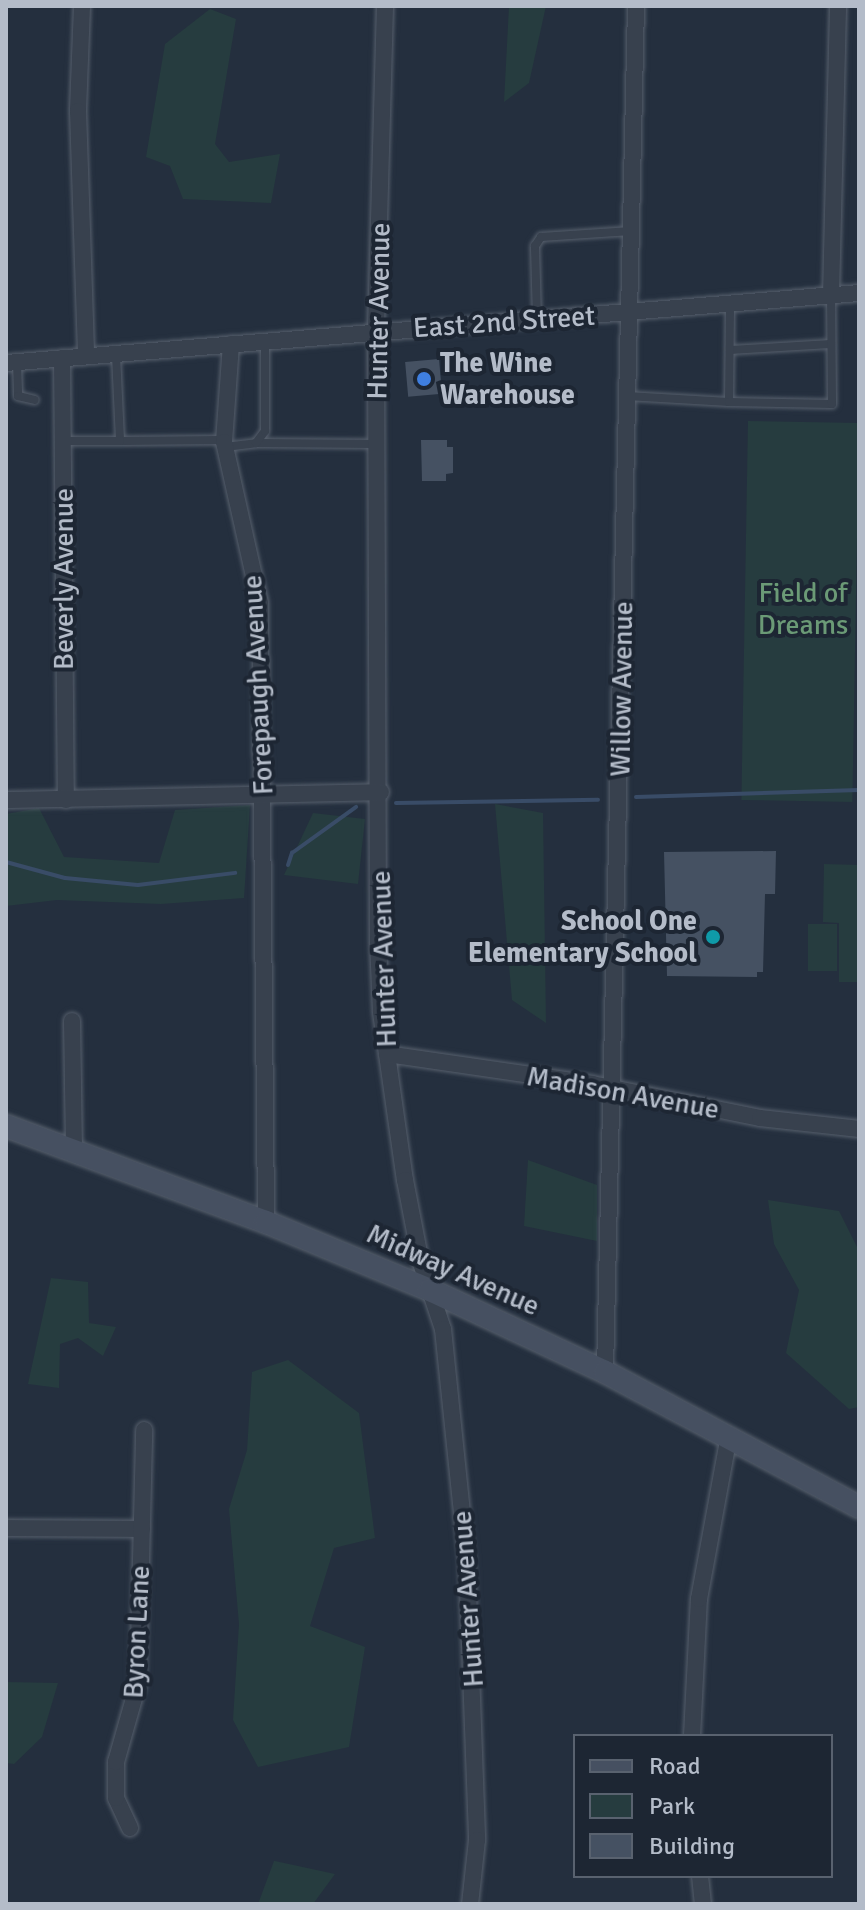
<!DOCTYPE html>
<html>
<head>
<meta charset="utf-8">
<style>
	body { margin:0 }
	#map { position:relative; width:865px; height:1910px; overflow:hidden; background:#242f3e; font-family:Signika,sans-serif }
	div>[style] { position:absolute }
	.green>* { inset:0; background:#263c3f; transform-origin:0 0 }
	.stream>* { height:4px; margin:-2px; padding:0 2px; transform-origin:2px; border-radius:2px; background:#394c67 }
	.building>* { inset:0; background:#455162; transform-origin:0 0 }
	.roads { filter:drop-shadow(0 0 2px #565f6c) drop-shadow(0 0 2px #565f6c) }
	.lane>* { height:8px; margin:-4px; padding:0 4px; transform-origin:4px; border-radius:4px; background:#38414e }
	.street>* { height:16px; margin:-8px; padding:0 8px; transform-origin:8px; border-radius:8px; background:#38414e }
	.secondary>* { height:22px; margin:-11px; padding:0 11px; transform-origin:11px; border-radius:11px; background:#465061 }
	.dots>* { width:22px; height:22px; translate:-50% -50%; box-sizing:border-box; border:4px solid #1d2633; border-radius:50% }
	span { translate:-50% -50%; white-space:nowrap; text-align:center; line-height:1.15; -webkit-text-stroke:8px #1d2633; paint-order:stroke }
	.street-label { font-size:28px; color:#b4bcc9 }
	.poi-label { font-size:28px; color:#b4bcc9; font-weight:700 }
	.left { translate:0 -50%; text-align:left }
	.right { translate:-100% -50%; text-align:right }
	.park-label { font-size:28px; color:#6b9a76 }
	.frame { position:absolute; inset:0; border:8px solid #b4bcc9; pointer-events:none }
	.legend { position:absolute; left:573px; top:1734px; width:260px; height:144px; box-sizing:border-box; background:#1d2633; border:2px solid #59626f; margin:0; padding:10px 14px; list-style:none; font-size:24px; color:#b4bcc9 }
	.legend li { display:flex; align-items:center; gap:16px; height:40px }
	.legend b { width:40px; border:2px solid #59626f }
</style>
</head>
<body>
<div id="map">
	<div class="green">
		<i style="clip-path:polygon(509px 6px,546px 6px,529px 83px,504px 102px)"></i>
		<i style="clip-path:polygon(210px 9px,236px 19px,215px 144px,229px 162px,280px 154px,271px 203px,183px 199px,170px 166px,146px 157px,165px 44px)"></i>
		<i style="left:748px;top:421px;width:111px;height:379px;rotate:1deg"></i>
		<i style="clip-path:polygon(495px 804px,543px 813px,546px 1023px,512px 1000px)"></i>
		<i style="clip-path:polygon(250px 805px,244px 898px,161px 904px,57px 900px,6px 906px,6px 814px,39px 808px,64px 857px,159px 863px,175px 810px)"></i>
		<i style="clip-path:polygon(313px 813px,365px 819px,358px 884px,284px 875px)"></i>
		<i style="clip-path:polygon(824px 864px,859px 865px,859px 982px,839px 982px,839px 923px,823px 922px)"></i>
		<i style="left:808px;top:924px;width:29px;height:47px"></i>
		<i style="clip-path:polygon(528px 1160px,597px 1185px,597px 1241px,524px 1226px)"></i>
		<i style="clip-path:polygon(768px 1200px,839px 1211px,859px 1251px,859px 1407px,849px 1409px,786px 1353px,799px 1290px,774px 1244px)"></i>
		<i style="clip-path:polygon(51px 1278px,88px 1282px,89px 1323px,116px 1327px,103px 1356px,78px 1338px,60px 1344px,59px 1388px,28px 1384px)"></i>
		<i style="clip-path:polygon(288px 1360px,359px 1413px,375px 1538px,334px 1548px,310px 1626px,365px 1647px,349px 1747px,258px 1767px,233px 1720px,239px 1624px,229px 1509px,247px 1450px,252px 1372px)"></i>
		<i style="clip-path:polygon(6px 1682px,58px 1683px,42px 1737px,14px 1764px,6px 1763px)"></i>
		<i style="clip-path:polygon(274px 1861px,275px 1861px,335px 1874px,313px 1904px,258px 1904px)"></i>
	</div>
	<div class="stream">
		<i style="left:636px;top:797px;width:223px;rotate:-1.8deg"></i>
		<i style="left:396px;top:803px;width:202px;rotate:-0.9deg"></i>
		<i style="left:6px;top:862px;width:61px;rotate:15.2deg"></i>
		<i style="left:65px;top:878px;width:73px;rotate:5.5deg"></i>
		<i style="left:138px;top:885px;width:98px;rotate:-7.1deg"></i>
		<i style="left:288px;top:865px;width:13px;rotate:-72deg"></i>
		<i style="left:292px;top:853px;width:79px;rotate:-35.7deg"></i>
	</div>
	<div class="building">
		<i style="left:439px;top:359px;width:35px;height:34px;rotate:85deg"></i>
		<i style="clip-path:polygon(421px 440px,447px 440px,447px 447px,453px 447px,453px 473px,446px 474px,446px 481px,422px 481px)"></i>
		<i style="clip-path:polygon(776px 851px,775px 894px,765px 894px,763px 972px,757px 972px,757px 977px,667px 976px,664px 852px)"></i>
	</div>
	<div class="roads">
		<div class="lane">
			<i style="left:537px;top:319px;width:73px;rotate:-91.6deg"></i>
			<i style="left:535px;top:246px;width:11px;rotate:-56deg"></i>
			<i style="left:541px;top:237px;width:90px;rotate:-3.8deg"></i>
			<i style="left:730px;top:350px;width:101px;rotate:-3.4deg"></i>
			<i style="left:116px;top:355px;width:86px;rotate:87.3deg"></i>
			<i style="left:120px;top:441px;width:103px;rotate:-0.6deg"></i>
			<i style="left:17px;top:363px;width:33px;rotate:88deg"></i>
			<i style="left:18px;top:396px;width:17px;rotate:13deg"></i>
			<i style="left:627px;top:396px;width:102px;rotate:3.4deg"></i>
			<i style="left:729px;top:402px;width:97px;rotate:-89.4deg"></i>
			<i style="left:729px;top:402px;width:103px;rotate:1.1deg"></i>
			<i style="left:832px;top:404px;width:108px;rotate:-90.5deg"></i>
			<i style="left:63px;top:441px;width:57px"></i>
			<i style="left:256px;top:443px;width:121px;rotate:0.5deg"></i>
			<i style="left:225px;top:447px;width:31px;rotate:-7deg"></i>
			<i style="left:256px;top:443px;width:15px;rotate:-53deg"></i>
			<i style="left:265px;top:431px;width:90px;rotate:-90deg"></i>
		</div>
		<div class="street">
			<i style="left:82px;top:6px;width:105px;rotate:92.2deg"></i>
			<i style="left:78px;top:111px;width:245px;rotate:88.1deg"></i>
			<i style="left:385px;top:6px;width:325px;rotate:91.6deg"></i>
			<i style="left:376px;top:331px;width:610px;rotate:89.81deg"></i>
			<i style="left:378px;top:941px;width:71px;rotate:87.6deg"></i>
			<i style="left:381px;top:1012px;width:170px;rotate:81.9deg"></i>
			<i style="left:405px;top:1180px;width:85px;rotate:79.1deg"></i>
			<i style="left:421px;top:1263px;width:70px;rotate:71.6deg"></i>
			<i style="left:443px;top:1329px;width:235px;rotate:84.1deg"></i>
			<i style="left:467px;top:1563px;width:277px;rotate:87.9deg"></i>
			<i style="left:477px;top:1840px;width:64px;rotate:96.2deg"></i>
			<i style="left:831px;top:295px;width:289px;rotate:-88.6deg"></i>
			<i style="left:231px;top:344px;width:98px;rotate:94.1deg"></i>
			<i style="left:224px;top:442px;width:165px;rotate:77.4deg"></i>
			<i style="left:260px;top:603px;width:619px;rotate:89.44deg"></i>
			<i style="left:62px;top:358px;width:442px;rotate:89.5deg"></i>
			<i style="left:6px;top:363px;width:856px;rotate:-4.69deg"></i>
			<i style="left:6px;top:800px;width:375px;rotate:-1.2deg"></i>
			<i style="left:72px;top:1021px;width:128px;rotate:89.1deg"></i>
			<i style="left:387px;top:1054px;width:207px;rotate:8.3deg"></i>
			<i style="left:592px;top:1084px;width:171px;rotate:11.4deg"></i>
			<i style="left:760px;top:1118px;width:100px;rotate:6.3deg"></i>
			<i style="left:605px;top:1372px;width:1366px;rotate:-88.7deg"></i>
			<i style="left:6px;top:1528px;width:136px;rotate:0.4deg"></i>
			<i style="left:692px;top:1736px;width:137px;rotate:-87.1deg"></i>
			<i style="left:699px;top:1599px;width:167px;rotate:-79.6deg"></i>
			<i style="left:130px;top:1828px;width:33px;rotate:-115deg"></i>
			<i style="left:116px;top:1798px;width:36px;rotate:-90deg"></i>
			<i style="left:116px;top:1762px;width:81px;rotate:-74.2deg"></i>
			<i style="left:138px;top:1684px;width:254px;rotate:-88.6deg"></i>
			<i style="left:700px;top:1876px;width:28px;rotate:84deg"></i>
		</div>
		<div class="secondary">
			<i style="left:6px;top:1126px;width:277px;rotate:20.3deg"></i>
			<i style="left:266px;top:1222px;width:178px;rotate:22.5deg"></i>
			<i style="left:430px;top:1290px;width:193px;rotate:25.1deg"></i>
			<i style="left:605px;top:1372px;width:288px;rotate:28deg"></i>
		</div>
	</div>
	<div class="dots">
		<i style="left:424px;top:379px;background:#3f7fe0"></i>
		<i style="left:713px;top:937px;background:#0f9aa8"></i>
	</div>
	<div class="street-label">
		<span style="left:379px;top:311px;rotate:-89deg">Hunter Avenue</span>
		<span style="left:504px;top:322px;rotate:-4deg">East 2nd Street</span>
		<span style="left:64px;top:579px;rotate:-90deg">Beverly Avenue</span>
		<span style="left:258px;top:685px;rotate:-93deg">Forepaugh Avenue</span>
		<span style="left:622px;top:689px;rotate:-89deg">Willow Avenue</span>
		<span style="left:384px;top:959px;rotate:-92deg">Hunter Avenue</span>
		<span style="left:623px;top:1093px;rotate:10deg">Madison Avenue</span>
		<span style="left:453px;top:1270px;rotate:24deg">Midway Avenue</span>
		<span style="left:468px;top:1599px;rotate:-94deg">Hunter Avenue</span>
		<span style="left:137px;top:1632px;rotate:-87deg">Byron Lane</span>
	</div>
	<div class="poi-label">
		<span class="left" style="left:440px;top:379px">The Wine<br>Warehouse</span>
		<span class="right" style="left:697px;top:937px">School One<br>Elementary School</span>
	</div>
	<div class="park-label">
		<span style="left:803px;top:609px">Field of<br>Dreams</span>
	</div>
	<div class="frame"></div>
	<ul class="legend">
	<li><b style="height:10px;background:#465061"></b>Road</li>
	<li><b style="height:22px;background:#263c3f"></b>Park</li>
	<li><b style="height:22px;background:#455162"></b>Building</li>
	</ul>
</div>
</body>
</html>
